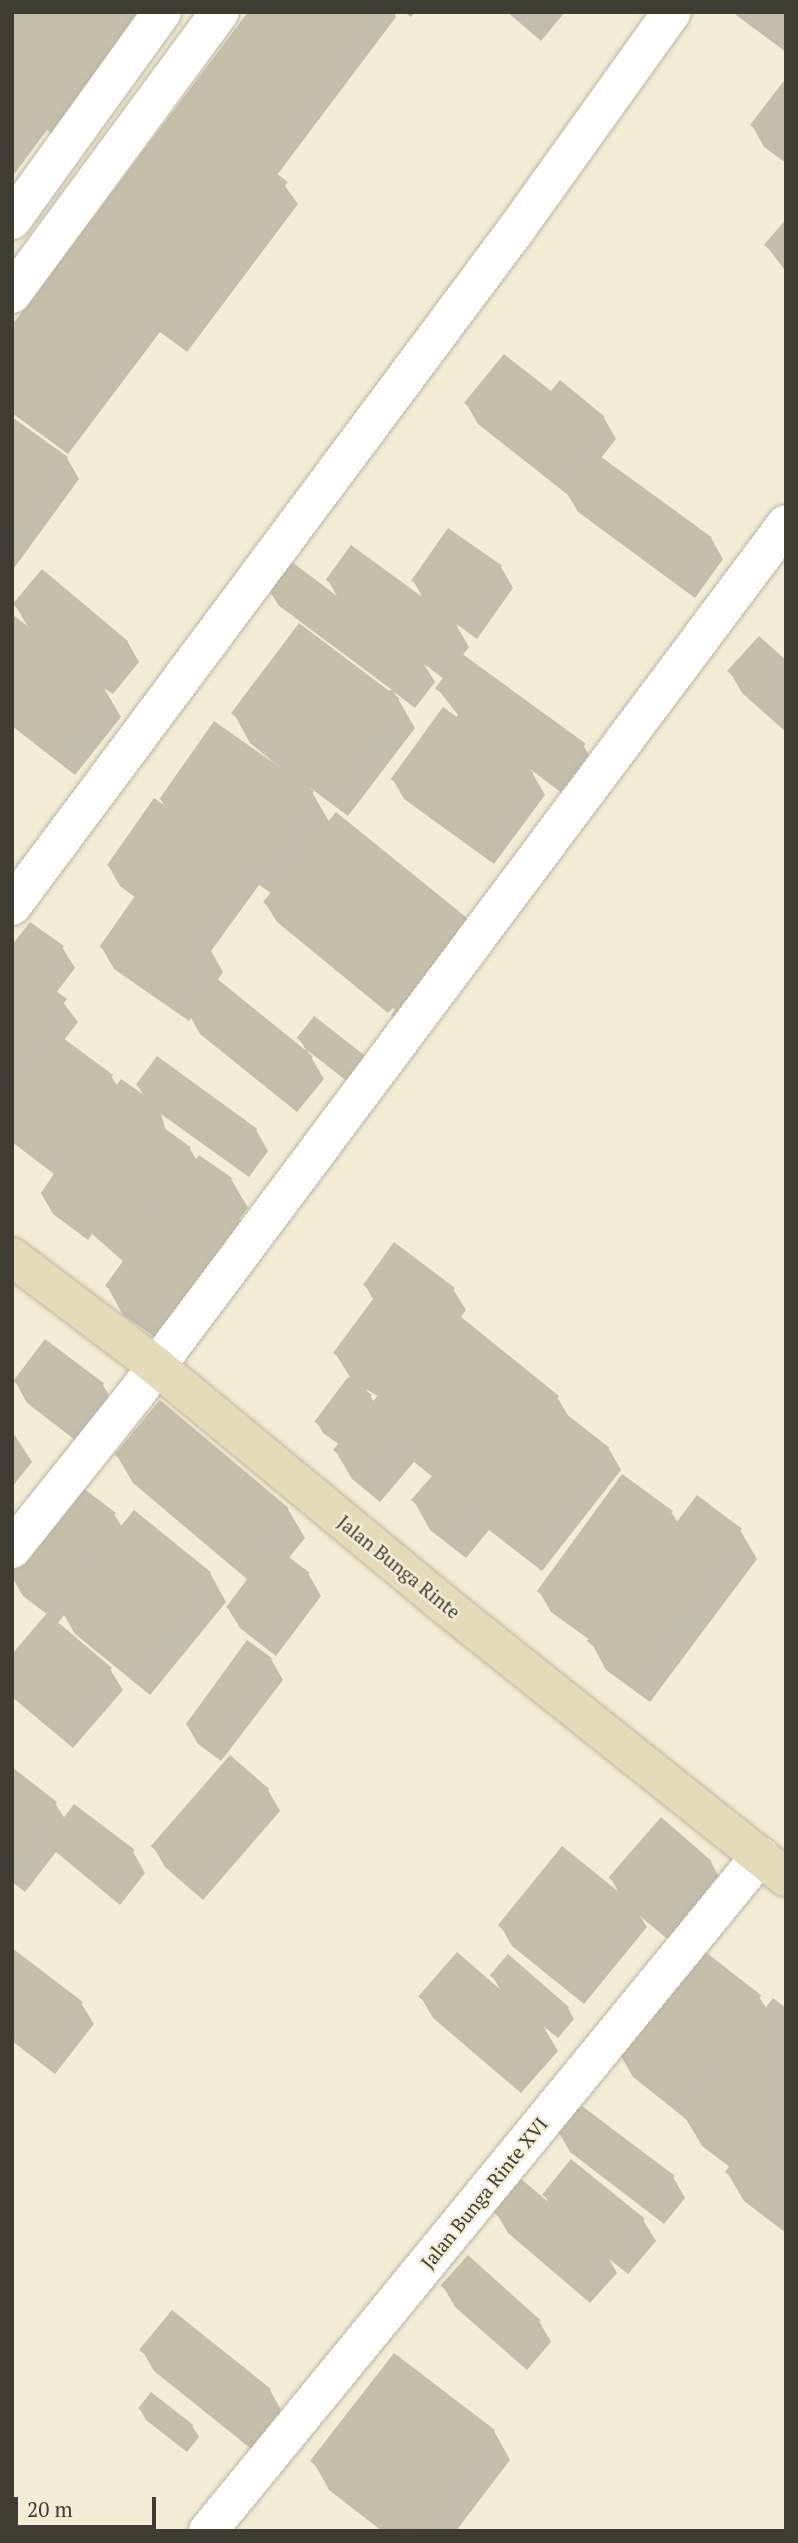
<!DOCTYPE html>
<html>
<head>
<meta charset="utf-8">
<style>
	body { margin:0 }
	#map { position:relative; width:798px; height:2543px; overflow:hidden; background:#f4edd6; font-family:"PT Serif",serif }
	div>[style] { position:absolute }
	.shadow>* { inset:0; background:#0003 }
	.building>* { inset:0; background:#c5bfa9; transform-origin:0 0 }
	.roads { filter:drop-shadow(0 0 2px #bcb5a0) drop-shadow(0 0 2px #bcb5a0) }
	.street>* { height:38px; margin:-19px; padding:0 19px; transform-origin:19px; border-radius:19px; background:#fff }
	.secondary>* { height:38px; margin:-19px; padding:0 19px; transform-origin:19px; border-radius:19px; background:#e4dcb8 }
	span { translate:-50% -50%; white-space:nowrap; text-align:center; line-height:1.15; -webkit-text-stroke:5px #f4edd6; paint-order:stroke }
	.street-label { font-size:19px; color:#3e3c33 }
	.frame { position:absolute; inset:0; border:14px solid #3e3c33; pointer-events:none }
	.scale { position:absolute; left:14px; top:2497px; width:142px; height:32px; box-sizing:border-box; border:4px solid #3e3c33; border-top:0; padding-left:9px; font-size:21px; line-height:24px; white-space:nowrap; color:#3e3c33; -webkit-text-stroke:5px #f4edd6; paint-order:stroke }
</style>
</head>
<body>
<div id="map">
	<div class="shadow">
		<i style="clip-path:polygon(12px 12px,161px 12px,66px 143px,47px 130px,12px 177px)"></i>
		<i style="clip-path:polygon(250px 12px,394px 12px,396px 17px,277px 175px,298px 204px,187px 352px,160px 332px,68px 454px,12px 413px,12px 329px)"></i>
		<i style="clip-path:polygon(404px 12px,415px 12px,411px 17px)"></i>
		<i style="clip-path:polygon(507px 12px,565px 12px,541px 41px)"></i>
		<i style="clip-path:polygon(735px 12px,786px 12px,786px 52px,736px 15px)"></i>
		<i style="clip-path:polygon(786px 81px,786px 163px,764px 147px,752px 125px)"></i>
		<i style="clip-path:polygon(786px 221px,786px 272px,766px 245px)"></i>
		<i style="clip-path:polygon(551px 394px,604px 418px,616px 439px,601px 458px,711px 538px,723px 559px,695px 598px,578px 512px,568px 495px,478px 424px,466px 403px)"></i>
		<i style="clip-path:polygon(12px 419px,67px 458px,79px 479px,12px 571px)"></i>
		<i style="clip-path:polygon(501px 567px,513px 588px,477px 639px,455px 623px,469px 647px,462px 656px,583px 745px,596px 767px,571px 800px,530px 769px,545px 795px,494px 864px,404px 799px,392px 778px,458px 715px,437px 688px,444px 679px,424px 664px,435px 682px,415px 708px,394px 692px,415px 728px,348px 816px,309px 787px,330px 823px,467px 921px,407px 1029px,391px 1015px,411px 991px,388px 1013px,277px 922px,264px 901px,271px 893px,259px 885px,211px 951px,223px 972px,217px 981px,309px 1056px,299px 1038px,314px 1019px,357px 1089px,307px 1050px,324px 1079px,297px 1112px,200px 1034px,191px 1018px,189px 1021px,114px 969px,102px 948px,136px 898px,120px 886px,108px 865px,167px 810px,160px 798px,298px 782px,250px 743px,234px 714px,392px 690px,278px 605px,266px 584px,338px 598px,328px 580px,425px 602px,413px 580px)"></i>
		<i style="clip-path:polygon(15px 605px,127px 641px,139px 662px,113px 694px,104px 688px,121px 717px,75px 775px,12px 726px,12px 616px,30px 630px)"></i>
		<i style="clip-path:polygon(786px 662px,786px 732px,742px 693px,730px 672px)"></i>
		<i style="clip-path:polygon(62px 947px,75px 968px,56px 993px,78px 1022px,64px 1040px,111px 1076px,118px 1087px,146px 1099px,138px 1086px,256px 1130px,268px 1151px,249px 1177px,161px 1114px,166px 1131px,190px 1149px,197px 1161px,200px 1157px,231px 1179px,248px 1208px,238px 1221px,182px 1356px,123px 1315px,107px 1286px,124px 1262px,92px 1234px,88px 1240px,53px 1214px,41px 1193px,54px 1174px,12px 1142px,12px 948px)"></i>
		<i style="clip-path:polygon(evenodd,365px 1285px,453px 1289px,466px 1310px,460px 1318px,557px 1397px,570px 1419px,609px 1449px,621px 1470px,542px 1571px,489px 1530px,466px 1558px,430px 1530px,414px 1501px,433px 1477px,414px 1462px,380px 1502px,352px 1479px,335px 1450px,340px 1445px,323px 1433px,317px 1422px,350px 1377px,335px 1353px,374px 1301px,365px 1285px,366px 1389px,379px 1397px,374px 1402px,366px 1389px)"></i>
		<i style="clip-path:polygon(15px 1381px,103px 1385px,115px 1406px,83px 1446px,27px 1403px)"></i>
		<i style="clip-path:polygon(160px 1403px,288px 1509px,305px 1538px,288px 1559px,309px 1575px,321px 1596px,276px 1656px,240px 1628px,227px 1607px,248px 1580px,133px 1483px,116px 1454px)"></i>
		<i style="clip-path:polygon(12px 1431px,32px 1462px,12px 1487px)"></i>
		<i style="clip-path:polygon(672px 1513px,678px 1523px,740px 1530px,757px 1559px,650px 1702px,606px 1670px,590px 1640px,551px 1612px,539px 1591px)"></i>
		<i style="clip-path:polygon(114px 1514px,122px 1527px,210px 1573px,226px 1602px,150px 1695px,75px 1634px,64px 1615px,57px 1624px,110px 1669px,123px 1690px,73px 1748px,12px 1697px,12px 1656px,48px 1615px,23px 1596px,12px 1577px)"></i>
		<i style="clip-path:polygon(271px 1659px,283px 1680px,221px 1761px,198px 1744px,186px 1723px)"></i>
		<i style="clip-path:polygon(230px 1758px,268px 1790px,280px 1811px,203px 1900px,165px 1867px,153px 1846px)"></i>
		<i style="clip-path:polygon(12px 1769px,55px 1803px,65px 1819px,133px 1852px,145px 1873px,120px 1905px,56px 1852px,25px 1892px,12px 1882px)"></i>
		<i style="clip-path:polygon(661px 1819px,711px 1862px,723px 1884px,671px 1942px,640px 1916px,647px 1927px,584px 2004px,512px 1946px,500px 1925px,619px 1893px,610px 1877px)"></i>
		<i style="clip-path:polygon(12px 1950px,81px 2003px,94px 2024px,55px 2074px,12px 2041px)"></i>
		<i style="clip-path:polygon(492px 1975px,568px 2008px,574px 2019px,558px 2038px,543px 2026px,558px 2051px,521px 2093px,433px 2018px,421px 1997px,501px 1991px)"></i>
		<i style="clip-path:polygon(759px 1997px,767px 2009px,786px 2010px,786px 2233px,744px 2201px,727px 2172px,731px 2168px,702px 2146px,686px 2119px,633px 2077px,621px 2056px)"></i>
		<i style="clip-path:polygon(558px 2131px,673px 2177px,685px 2198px,664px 2224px,570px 2152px)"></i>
		<i style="clip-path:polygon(544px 2194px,643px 2220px,656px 2241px,628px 2274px,609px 2259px,617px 2273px,590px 2303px,508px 2233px,495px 2211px,550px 2205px)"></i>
		<i style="clip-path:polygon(443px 2286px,539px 2321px,551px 2342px,527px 2370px,455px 2307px)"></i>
		<i style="clip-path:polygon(142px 2350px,270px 2390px,282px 2412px,270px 2464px,154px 2371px)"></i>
		<i style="clip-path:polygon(140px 2409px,192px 2426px,199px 2437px,187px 2452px,146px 2420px)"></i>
		<i style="clip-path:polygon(494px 2431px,510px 2460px,456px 2531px,382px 2531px,329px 2490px,313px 2461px)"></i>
	</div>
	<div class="building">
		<i style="clip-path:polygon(12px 12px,135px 12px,53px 123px,35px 110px,12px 140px)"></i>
		<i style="clip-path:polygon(248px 12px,372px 12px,260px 161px,288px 182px,175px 332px,147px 312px,56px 434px,12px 402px,12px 325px)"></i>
		<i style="clip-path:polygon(752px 12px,786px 12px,786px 38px)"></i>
		<i style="clip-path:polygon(786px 78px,786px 152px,750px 125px)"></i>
		<i style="clip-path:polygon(786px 219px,786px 263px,764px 245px)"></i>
		<i style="clip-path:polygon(504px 354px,551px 391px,560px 380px,605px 417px,557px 477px,464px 403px)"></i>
		<i style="clip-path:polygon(12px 417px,68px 457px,12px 535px)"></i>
		<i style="left:593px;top:451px;width:147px;height:49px;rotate:36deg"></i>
		<i style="left:448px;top:528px;width:66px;height:64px;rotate:35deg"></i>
		<i style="left:351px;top:545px;width:133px;height:43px;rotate:36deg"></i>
		<i style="left:284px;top:556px;width:174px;height:34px;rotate:37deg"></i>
		<i style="left:42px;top:569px;width:112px;height:46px;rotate:40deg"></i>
		<i style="clip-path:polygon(12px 614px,106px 687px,57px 747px,12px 712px)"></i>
		<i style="left:299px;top:623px;width:126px;height:113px;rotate:37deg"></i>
		<i style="clip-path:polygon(759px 636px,786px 660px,786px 723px,727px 671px)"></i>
		<i style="left:461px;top:653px;width:154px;height:44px;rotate:36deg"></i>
		<i style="left:443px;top:707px;width:112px;height:89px;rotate:36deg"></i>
		<i style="left:214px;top:721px;width:122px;height:95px;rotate:35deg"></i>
		<i style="left:154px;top:798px;width:114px;height:82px;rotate:35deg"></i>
		<i style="left:336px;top:812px;width:171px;height:116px;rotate:39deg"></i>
		<i style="left:135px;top:896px;width:94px;height:62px;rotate:35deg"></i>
		<i style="clip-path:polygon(30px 922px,64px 946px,12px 1016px,12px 945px)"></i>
		<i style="left:215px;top:977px;width:126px;height:46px;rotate:39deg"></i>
		<i style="clip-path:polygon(42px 981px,67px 999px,12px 1073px,12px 1021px)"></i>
		<i style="left:314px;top:1016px;width:68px;height:28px;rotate:38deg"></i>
		<i style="clip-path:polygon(59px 1035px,113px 1075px,49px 1159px,12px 1132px,12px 1095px)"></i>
		<i style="left:157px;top:1056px;width:124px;height:36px;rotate:36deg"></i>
		<i style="left:121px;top:1079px;width:45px;height:140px;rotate:35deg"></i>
		<i style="left:156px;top:1122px;width:43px;height:122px;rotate:36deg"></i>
		<i style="clip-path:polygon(199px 1155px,232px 1178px,214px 1202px,241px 1221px,165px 1329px,105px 1286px)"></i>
		<i style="clip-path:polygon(394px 1242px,455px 1288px,380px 1388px,333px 1353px,376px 1295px,363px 1285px)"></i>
		<i style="clip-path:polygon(450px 1308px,559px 1396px,448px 1530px,411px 1500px,439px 1468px,396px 1434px,363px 1474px,333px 1450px)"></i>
		<i style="left:45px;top:1339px;width:74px;height:53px;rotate:37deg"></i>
		<i style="left:348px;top:1377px;width:30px;height:56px;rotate:37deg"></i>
		<i style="left:160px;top:1400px;width:168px;height:71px;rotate:40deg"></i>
		<i style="left:556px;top:1406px;width:68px;height:131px;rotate:38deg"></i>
		<i style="left:622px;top:1474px;width:63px;height:145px;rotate:36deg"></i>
		<i style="clip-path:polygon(79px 1485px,116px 1513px,46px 1602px,12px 1577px,12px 1570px)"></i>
		<i style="left:697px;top:1495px;width:56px;height:183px;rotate:37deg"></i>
		<i style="left:134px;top:1510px;width:99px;height:123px;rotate:39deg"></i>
		<i style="left:273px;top:1545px;width:46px;height:78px;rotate:37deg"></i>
		<i style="clip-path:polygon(47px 1613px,112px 1668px,60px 1728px,12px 1688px,12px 1654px)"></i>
		<i style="left:247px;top:1640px;width:31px;height:104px;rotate:36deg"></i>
		<i style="left:230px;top:1755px;width:52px;height:121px;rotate:41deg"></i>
		<i style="clip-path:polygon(12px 1767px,57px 1802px,12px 1859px)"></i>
		<i style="left:74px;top:1804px;width:76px;height:44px;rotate:37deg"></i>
		<i style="left:661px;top:1817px;width:67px;height:80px;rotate:41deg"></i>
		<i style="left:562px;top:1846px;width:95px;height:102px;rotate:39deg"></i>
		<i style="clip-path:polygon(12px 1948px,83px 2002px,42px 2054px,12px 2030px)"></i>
		<i style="left:703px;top:1950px;width:74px;height:135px;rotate:38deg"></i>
		<i style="left:457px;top:1952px;width:118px;height:59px;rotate:41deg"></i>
		<i style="left:508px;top:1954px;width:81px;height:28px;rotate:41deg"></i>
		<i style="clip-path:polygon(773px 1998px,786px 2008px,786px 2088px,735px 2156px,683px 2117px)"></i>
		<i style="left:578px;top:2103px;width:121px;height:36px;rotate:37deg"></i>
		<i style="clip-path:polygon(775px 2106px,786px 2114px,786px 2218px,725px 2172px)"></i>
		<i style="left:571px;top:2159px;width:95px;height:46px;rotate:39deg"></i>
		<i style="left:521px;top:2179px;width:111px;height:43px;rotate:40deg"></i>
		<i style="left:468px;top:2255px;width:98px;height:41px;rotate:42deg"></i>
		<i style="clip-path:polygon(172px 2310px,271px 2389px,256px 2407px,275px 2422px,257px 2444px,139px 2350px)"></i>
		<i style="clip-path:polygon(394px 2353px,495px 2430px,417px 2531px,401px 2531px,310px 2461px)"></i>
		<i style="left:151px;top:2392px;width:54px;height:21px;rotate:38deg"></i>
	</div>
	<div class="roads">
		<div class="street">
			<i style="left:12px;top:220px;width:256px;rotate:-54.2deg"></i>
			<i style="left:12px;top:294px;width:350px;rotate:-53.6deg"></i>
			<i style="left:12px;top:906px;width:842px;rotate:-53.31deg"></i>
			<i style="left:515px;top:231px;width:269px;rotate:-54.4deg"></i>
			<i style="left:12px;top:1549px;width:197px;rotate:-51.4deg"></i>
			<i style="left:135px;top:1395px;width:1087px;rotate:-53.22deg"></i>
			<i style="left:208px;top:2531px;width:872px;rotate:-50.72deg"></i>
		</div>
		<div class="secondary">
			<i style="left:12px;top:1257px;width:181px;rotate:37.1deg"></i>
			<i style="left:156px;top:1366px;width:370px;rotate:39.6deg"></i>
			<i style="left:441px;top:1602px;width:441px;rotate:38.6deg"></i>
		</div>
	</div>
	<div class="street-label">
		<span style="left:399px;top:1567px;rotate:39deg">Jalan Bunga Rinte</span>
		<span style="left:484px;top:2193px;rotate:-51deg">Jalan Bunga Rinte XVI</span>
	</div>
	<div class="frame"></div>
	<div class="scale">20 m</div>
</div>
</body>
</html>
